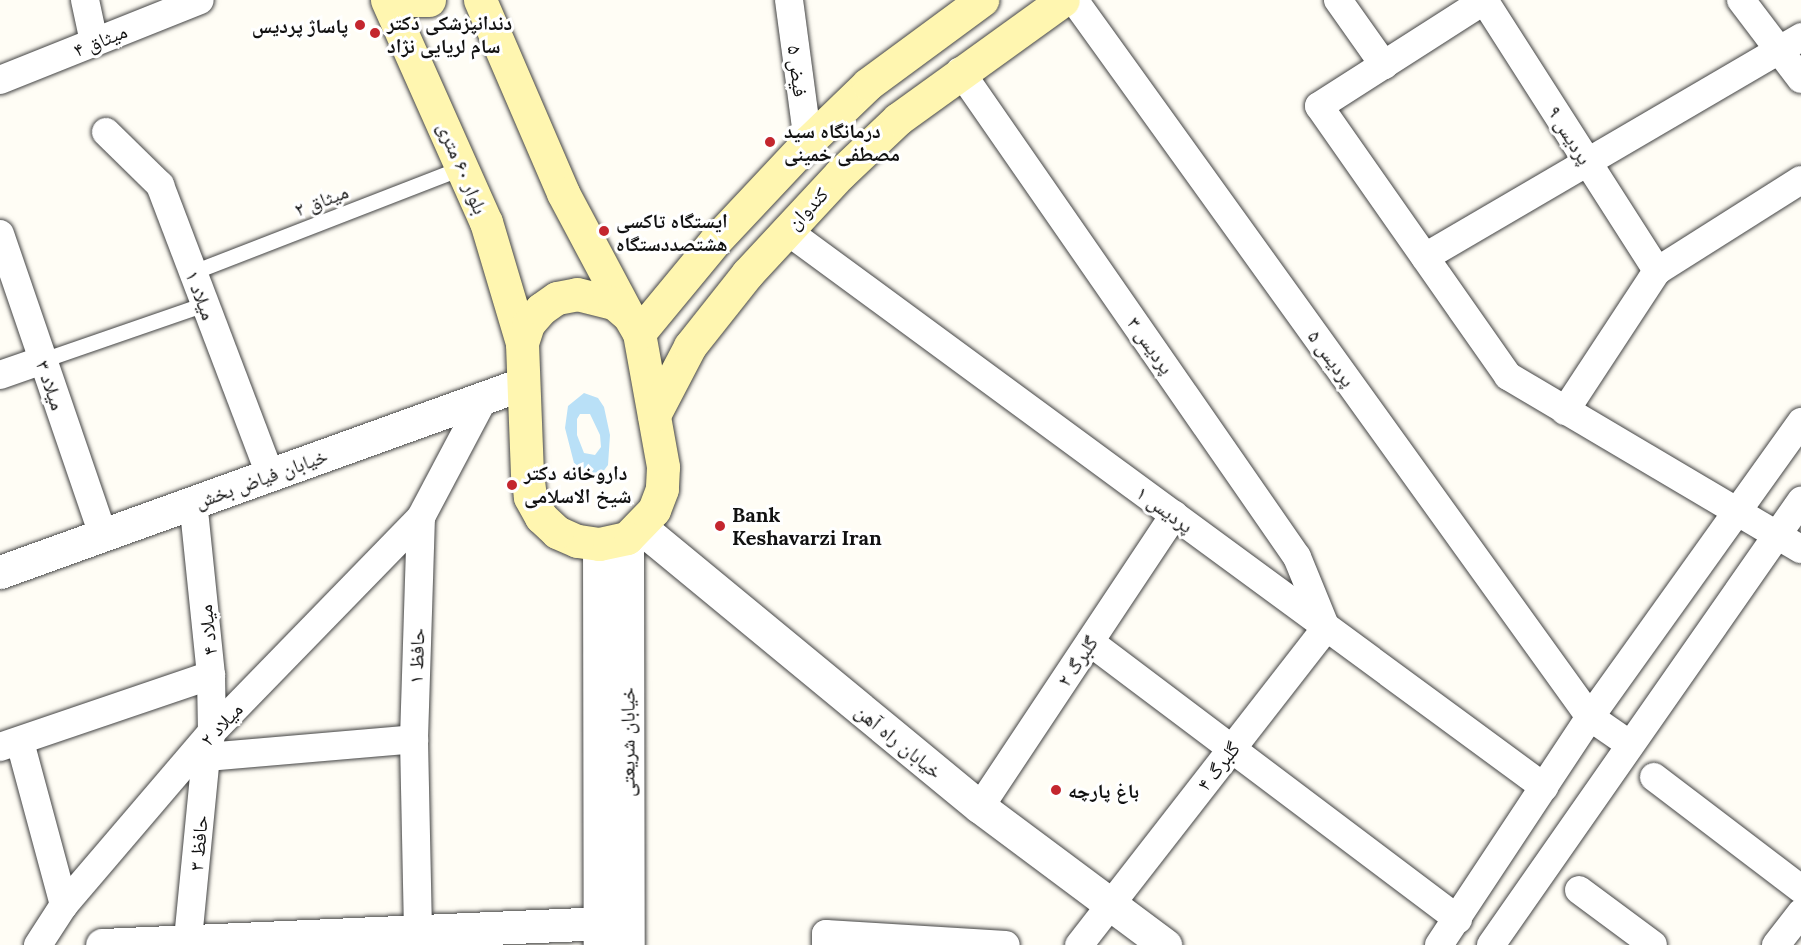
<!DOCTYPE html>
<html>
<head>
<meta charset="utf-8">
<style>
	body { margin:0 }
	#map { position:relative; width:1801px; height:945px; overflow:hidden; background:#fffdf5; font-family:Lora,"Noto Naskh Arabic",serif }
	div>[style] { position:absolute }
	.water>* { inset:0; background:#b9e0f7 }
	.roads { filter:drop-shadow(0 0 2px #444) drop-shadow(0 0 2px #444) }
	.service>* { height:15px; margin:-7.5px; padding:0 7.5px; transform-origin:7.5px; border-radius:7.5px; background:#fff }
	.minor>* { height:28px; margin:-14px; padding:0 14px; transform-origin:14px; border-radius:14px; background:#fff }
	.tertiary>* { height:33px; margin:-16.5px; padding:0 16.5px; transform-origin:16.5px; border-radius:16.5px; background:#fff }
	.secondary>* { height:33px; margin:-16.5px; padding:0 16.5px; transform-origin:16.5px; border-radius:16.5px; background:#fff6b0 }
	.dots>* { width:16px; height:16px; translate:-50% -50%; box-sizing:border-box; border:3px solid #fff; border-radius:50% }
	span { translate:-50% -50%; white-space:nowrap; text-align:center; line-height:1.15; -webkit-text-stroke:6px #fff; paint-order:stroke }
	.poi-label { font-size:20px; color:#111; font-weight:700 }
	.left { translate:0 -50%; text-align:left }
	.right { translate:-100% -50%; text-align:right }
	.street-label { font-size:20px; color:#111 }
</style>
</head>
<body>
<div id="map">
	<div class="water">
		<i style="clip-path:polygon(evenodd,584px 393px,598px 398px,604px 407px,610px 435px,608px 465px,602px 473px,591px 475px,574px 463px,565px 428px,568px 406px,584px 393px,590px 414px,600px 435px,601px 447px,595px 455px,584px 453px,577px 435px,577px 419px,580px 414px,590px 414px)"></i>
	</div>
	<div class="roads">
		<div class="service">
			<i style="left:193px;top:272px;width:291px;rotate:-21.2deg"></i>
			<i style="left:43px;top:360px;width:171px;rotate:-19.1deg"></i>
		</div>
		<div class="minor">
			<i style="left:85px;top:0;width:43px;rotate:77.9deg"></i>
			<i style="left:789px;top:0;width:143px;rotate:82.4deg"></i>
			<i style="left:1074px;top:0;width:883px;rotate:54.26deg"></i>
			<i style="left:1590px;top:717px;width:47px;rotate:34.7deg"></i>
			<i style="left:1338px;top:0;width:80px;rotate:54.7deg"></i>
			<i style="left:1484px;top:0;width:322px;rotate:57.4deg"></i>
			<i style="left:1485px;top:0;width:197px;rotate:147.4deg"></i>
			<i style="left:1319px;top:106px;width:330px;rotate:55deg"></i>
			<i style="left:1508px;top:376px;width:340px;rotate:30.6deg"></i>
			<i style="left:1741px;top:0;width:99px;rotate:52.8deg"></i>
			<i style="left:960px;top:71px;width:591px;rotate:55.26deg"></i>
			<i style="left:1297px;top:557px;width:77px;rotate:67.8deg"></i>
			<i style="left:1326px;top:628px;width:402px;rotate:127.9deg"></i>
			<i style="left:0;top:80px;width:215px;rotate:-21.8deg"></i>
			<i style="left:106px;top:132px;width:76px;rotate:44.5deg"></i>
			<i style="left:160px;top:185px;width:310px;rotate:69.2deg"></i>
			<i style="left:786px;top:230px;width:941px;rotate:36.31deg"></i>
			<i style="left:0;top:234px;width:318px;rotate:71.1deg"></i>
			<i style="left:1425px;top:257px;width:436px;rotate:-30.3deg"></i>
			<i style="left:0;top:375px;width:46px;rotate:-19.2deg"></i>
			<i style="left:1565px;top:411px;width:168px;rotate:-56.7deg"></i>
			<i style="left:1657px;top:271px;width:170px;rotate:-32.3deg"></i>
			<i style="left:1090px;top:642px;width:461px;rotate:37deg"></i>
			<i style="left:20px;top:742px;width:169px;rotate:74.9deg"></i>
			<i style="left:0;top:747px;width:223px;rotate:-18.8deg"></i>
			<i style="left:206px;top:757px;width:209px;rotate:-4.9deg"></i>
			<i style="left:1654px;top:777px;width:185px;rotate:37.3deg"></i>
			<i style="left:980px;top:807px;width:351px;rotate:-56.4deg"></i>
			<i style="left:1579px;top:890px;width:92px;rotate:36.6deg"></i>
			<i style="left:189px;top:929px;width:173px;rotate:-84.4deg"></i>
			<i style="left:206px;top:757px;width:26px;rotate:-77deg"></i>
			<i style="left:212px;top:732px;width:57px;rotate:-91deg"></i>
			<i style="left:211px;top:675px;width:174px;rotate:-95.9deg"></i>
			<i style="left:418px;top:931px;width:192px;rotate:-91.2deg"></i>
			<i style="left:414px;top:739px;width:222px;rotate:-88.2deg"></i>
			<i style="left:421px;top:517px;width:135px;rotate:-62.1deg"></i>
			<i style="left:38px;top:945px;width:48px;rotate:-57deg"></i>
			<i style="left:64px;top:905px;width:228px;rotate:-49.5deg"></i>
			<i style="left:212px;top:732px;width:300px;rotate:-45.8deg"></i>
			<i style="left:826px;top:945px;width:11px;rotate:-90deg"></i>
			<i style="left:826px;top:934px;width:180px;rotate:3.5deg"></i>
			<i style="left:1439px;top:945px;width:273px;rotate:-56.5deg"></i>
			<i style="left:1590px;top:717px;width:363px;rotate:-54.4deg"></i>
			<i style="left:1491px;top:945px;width:542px;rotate:-55.08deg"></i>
			<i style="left:1776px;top:945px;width:41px;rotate:-52deg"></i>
		</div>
		<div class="tertiary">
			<i style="left:640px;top:527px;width:440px;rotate:39.5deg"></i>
			<i style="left:980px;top:807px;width:231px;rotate:36.7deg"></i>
			<i style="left:627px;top:538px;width:407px;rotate:89.9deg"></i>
			<i style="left:599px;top:544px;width:400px;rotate:89.9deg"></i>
			<i style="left:0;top:572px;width:555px;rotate:-19.81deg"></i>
			<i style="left:102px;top:945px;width:498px;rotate:-2.5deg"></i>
		</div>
		<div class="secondary">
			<i style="left:387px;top:0;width:243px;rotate:66deg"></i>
			<i style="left:486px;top:222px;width:126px;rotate:73.4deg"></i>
			<i style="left:395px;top:0;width:34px"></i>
			<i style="left:480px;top:0;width:210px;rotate:66.7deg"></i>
			<i style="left:563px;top:193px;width:138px;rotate:62deg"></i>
			<i style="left:577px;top:294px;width:38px;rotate:14deg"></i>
			<i style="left:614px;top:303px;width:20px;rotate:41deg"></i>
			<i style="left:629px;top:316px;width:20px;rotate:60deg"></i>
			<i style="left:639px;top:333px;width:136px;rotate:79.8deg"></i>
			<i style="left:663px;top:467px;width:22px;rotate:93deg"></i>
			<i style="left:662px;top:489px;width:22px;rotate:111deg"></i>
			<i style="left:654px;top:510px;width:39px;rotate:134deg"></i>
			<i style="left:627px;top:538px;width:29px;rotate:168deg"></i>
			<i style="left:599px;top:544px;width:22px;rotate:-172deg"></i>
			<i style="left:577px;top:541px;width:22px;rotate:-156deg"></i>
			<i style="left:557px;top:532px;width:22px;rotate:-137deg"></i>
			<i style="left:541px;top:517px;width:23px;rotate:-119deg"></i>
			<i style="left:530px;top:497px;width:23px;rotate:-97deg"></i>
			<i style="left:527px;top:474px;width:131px;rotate:-92.2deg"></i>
			<i style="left:522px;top:343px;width:20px;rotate:-72deg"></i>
			<i style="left:528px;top:324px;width:20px;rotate:-49deg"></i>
			<i style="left:541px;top:309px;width:19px;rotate:-35deg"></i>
			<i style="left:557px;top:298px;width:20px;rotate:-11deg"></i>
			<i style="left:639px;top:333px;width:119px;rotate:-50.4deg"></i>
			<i style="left:715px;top:241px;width:136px;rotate:-46.8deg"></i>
			<i style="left:808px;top:142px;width:83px;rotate:-44deg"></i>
			<i style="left:868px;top:84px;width:142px;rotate:-36.4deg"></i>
			<i style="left:654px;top:415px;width:78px;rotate:-62.4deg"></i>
			<i style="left:690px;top:346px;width:92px;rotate:-51.6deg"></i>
			<i style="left:747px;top:274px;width:137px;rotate:-47.1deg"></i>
			<i style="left:840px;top:174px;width:80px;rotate:-43.5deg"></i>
			<i style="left:898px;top:119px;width:203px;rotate:-35.8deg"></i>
		</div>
	</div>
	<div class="dots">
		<i style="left:360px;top:25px;background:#c4262e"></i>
		<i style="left:375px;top:33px;background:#c4262e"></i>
		<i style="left:770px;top:142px;background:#c4262e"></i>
		<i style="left:604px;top:231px;background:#c4262e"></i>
		<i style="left:512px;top:485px;background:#c4262e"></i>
		<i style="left:720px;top:526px;background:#c4262e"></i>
		<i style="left:1056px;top:790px;background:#c4262e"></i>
	</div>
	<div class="poi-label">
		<span class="left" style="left:387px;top:34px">دندانپزشکی دکتر<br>سام لریایی نژاد</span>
		<span class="right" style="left:348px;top:25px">پاساژ پردیس</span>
		<span class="left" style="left:784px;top:142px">درمانگاه سید<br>مصطفی خمینی</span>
		<span class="left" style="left:616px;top:232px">ایستگاه تاکسی<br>هشتصددستگاه</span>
		<span class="left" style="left:524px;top:484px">داروخانه دکتر<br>شیخ الاسلامی</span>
		<span class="left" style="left:732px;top:526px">Bank<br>Keshavarzi Iran</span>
		<span class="left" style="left:1068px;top:790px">باغ پارچه</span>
	</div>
	<div class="street-label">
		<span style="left:100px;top:40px;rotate:-22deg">میثاق ۴</span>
		<span style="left:798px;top:71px;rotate:83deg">فیض ۵</span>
		<span style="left:1570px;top:135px;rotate:58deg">پردیس ۹</span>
		<span style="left:463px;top:168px;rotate:67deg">بلوار ۶۰ متری</span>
		<span style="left:321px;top:200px;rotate:-21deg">میثاق ۲</span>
		<span style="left:807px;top:208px;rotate:-46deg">کندوان</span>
		<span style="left:201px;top:295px;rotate:69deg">میلاد ۱</span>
		<span style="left:1151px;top:345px;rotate:55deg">پردیس ۳</span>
		<span style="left:1332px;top:358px;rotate:54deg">پردیس ۵</span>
		<span style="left:51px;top:385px;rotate:71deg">میلاد ۳</span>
		<span style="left:261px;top:478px;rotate:-20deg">خیابان فیاض بخش</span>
		<span style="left:1165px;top:509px;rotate:36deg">پردیس ۱</span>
		<span style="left:207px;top:630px;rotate:-96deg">میلاد ۴</span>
		<span style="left:416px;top:656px;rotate:-88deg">حافظ ۱</span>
		<span style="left:1077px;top:661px;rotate:-56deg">گلبرگ ۲</span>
		<span style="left:221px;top:724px;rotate:-47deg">میلاد ۲</span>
		<span style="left:899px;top:741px;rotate:39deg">خیابان راه آهن</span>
		<span style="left:627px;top:742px;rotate:-90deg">خیابان شریعتی</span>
		<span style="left:1218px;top:766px;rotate:-52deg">گلبرگ ۴</span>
		<span style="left:198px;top:843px;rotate:-85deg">حافظ ۳</span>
	</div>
</div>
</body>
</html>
